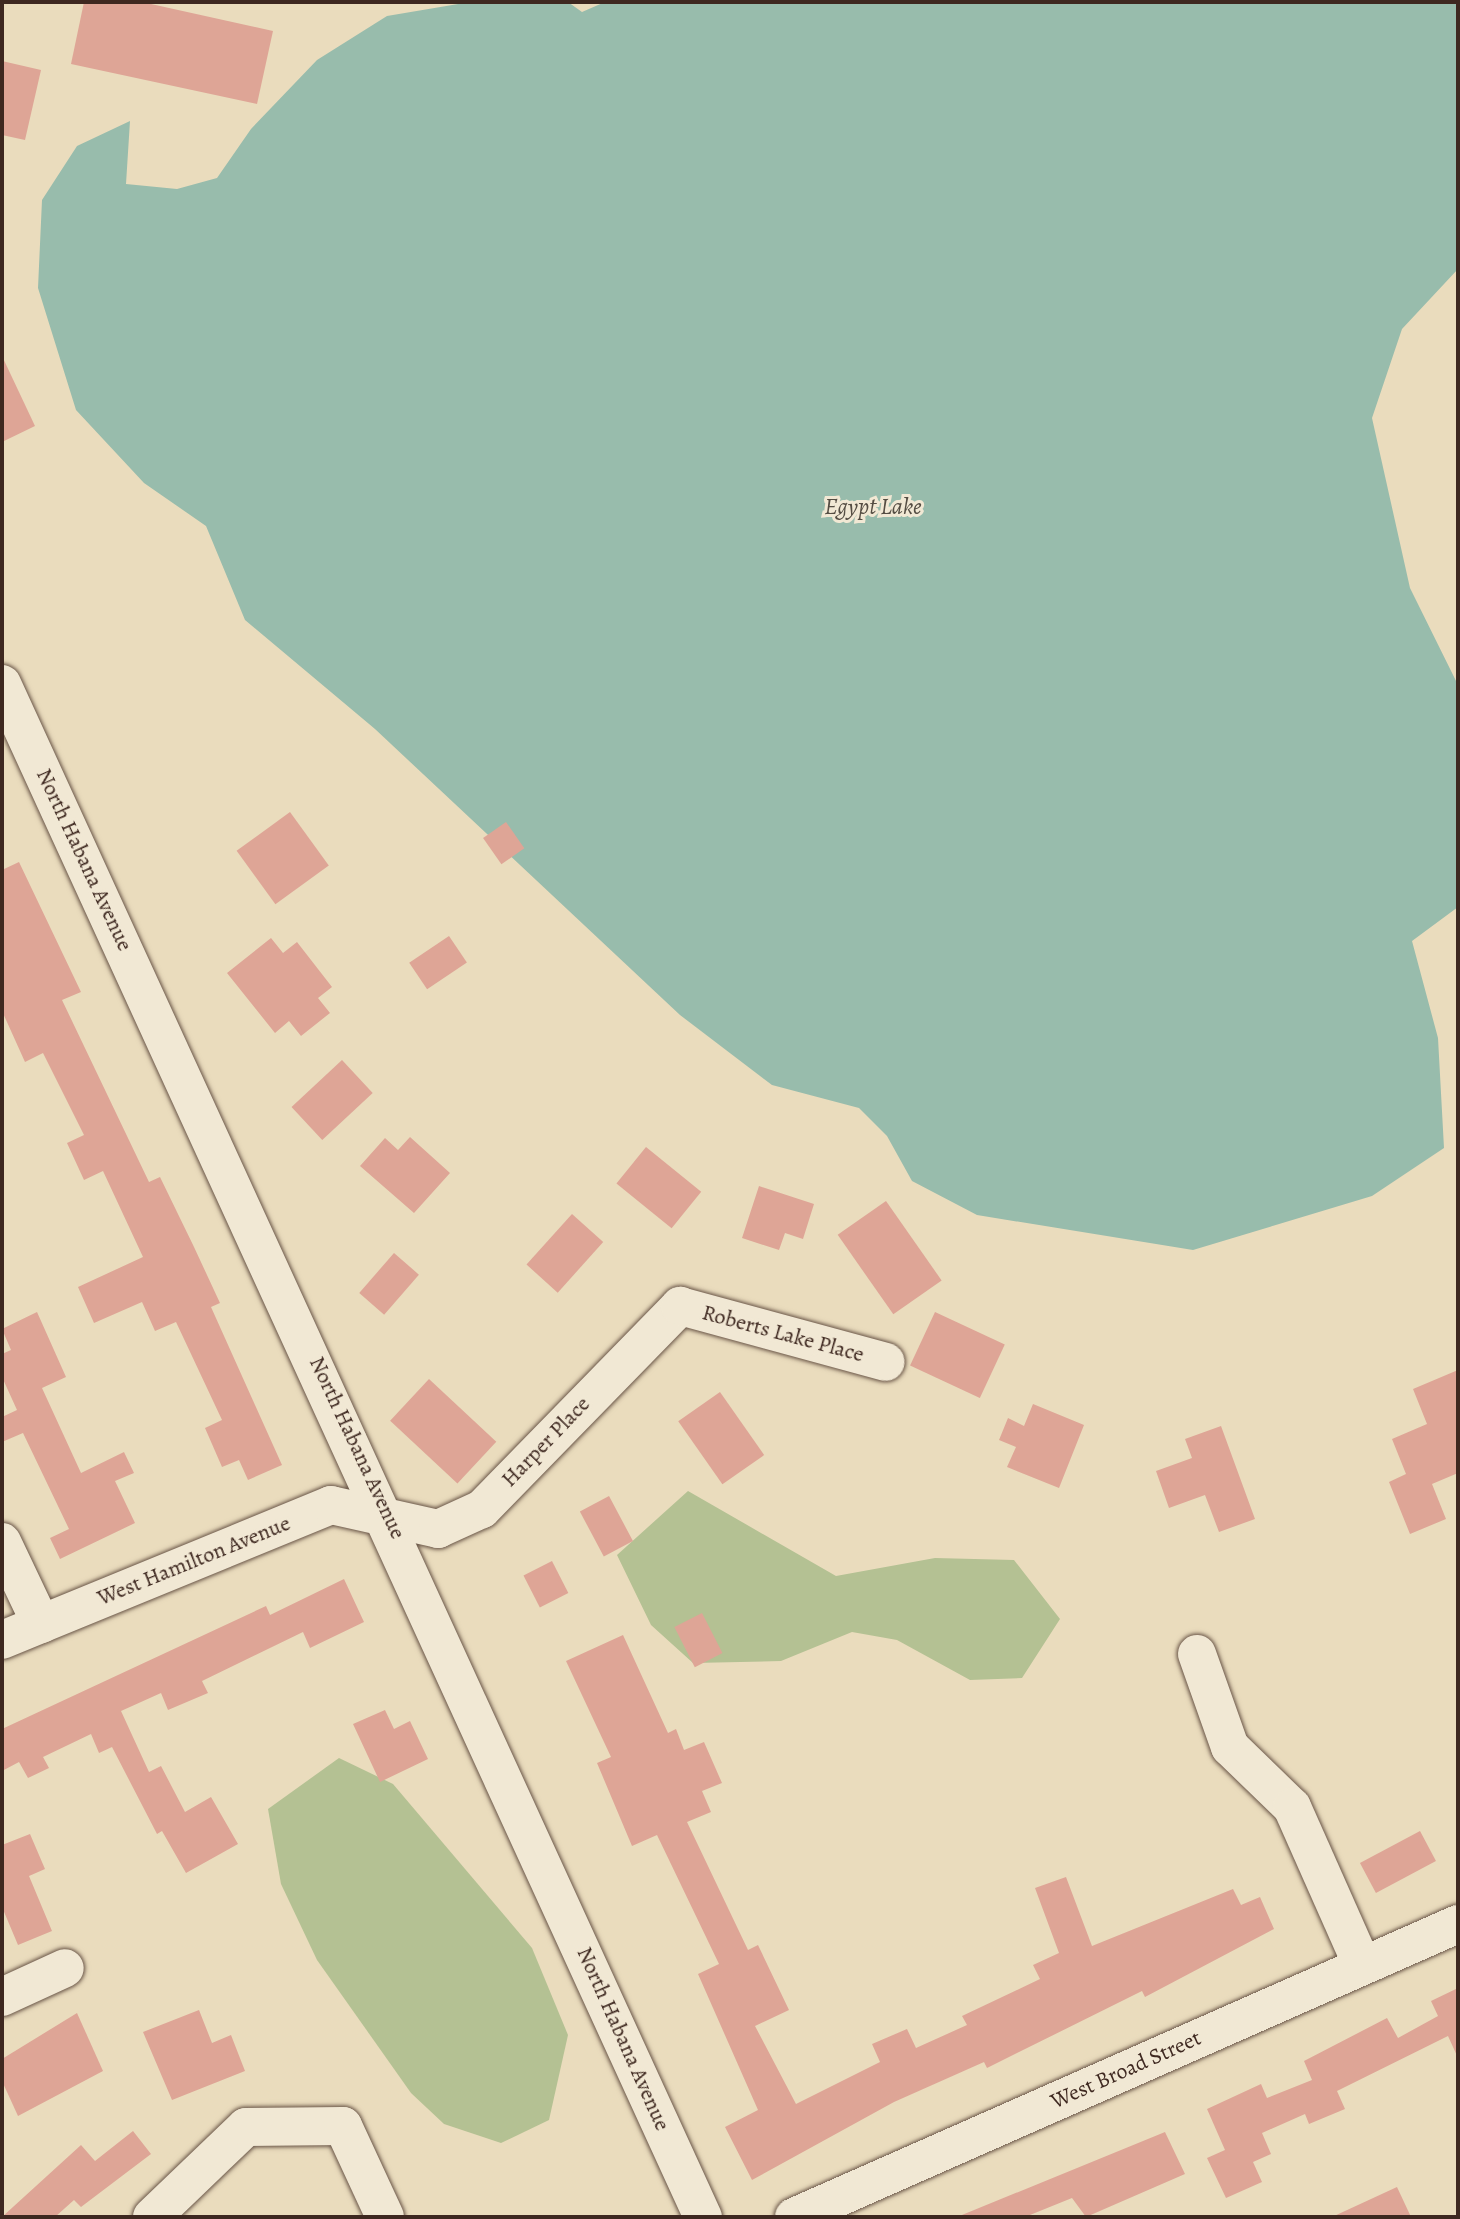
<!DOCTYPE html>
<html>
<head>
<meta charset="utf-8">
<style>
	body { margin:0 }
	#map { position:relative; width:1460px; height:2219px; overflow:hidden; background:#eadcbd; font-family:Alegreya,serif }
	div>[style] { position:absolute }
	.green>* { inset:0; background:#b4c193 }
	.water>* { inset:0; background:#98bcac }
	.building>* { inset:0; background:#dea596; transform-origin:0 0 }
	.roads { filter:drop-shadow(0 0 2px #695547) drop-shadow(0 0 2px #695547) }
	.minor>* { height:38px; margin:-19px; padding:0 19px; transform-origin:19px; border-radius:19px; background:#f1e8d4 }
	span { translate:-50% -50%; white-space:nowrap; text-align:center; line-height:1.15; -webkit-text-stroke:6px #f1e8d4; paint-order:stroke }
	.street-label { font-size:22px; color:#3e2820 }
	.water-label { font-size:24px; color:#544d43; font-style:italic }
	.frame { position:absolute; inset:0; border:4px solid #3e2820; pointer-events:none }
</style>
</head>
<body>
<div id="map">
	<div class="green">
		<i style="clip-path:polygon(688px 1491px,836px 1576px,935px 1558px,1014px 1560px,1060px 1619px,1022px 1678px,970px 1680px,897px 1640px,852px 1632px,781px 1661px,693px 1663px,651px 1625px,617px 1555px)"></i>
		<i style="clip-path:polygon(339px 1758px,393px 1784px,532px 1948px,568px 2035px,549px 2120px,501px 2143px,444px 2124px,411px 2093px,317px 1960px,281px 1884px,268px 1809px)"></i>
	</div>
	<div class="water">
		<i style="clip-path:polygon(470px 2px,568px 2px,582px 12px,605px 2px,1458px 2px,1458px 269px,1402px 329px,1372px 418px,1410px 588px,1458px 685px,1458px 907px,1412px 941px,1438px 1038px,1444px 1148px,1372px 1196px,1193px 1250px,977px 1215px,912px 1181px,887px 1136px,859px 1108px,772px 1085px,680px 1015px,375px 729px,245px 620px,206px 526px,144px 483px,76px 410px,38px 288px,42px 200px,77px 146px,130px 121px,126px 184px,177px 189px,217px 178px,251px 129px,317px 60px,387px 16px)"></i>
	</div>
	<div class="building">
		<i style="clip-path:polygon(84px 2px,142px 2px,273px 31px,257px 104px,71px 64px)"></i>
		<i style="clip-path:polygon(2px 61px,41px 70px,25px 140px,2px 135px)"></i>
		<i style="clip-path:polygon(2px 356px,35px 426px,2px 442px)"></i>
		<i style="left:290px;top:812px;width:66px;height:66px;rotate:54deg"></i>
		<i style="left:506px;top:822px;width:32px;height:28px;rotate:55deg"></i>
		<i style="clip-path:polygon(19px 862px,81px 992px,62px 1000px,149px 1182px,160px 1177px,194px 1247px,220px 1303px,211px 1307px,282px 1465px,248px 1480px,239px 1460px,222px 1467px,205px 1428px,222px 1420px,176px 1322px,155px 1331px,142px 1302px,94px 1323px,78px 1287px,143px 1257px,103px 1171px,84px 1180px,67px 1143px,84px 1135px,43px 1053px,25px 1062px,2px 1011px,2px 870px)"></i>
		<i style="left:449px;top:936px;width:32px;height:48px;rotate:56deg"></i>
		<i style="clip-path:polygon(271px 938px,283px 953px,297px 942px,332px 987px,318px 998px,330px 1013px,301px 1036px,289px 1021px,275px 1033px,227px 973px)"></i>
		<i style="left:342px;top:1060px;width:45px;height:69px;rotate:47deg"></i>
		<i style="clip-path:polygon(410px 1137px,450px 1173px,414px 1213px,360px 1166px,385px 1138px,398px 1150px)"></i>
		<i style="left:646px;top:1147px;width:71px;height:47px;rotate:39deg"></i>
		<i style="clip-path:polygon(759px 1186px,814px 1204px,803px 1239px,785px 1233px,779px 1250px,742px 1238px)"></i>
		<i style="left:886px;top:1201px;width:97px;height:59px;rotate:55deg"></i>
		<i style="left:572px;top:1214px;width:42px;height:68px;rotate:42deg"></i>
		<i style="left:394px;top:1253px;width:33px;height:53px;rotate:41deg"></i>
		<i style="clip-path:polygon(37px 1312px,66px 1377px,42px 1388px,81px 1473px,124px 1452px,134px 1473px,115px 1481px,135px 1523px,60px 1559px,50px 1538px,69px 1529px,23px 1433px,2px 1442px,2px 1417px,17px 1410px,2px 1377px,2px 1354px,11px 1350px,2px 1329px)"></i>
		<i style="left:935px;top:1312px;width:77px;height:59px;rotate:25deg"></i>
		<i style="clip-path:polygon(1458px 1370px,1458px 1473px,1432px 1484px,1446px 1519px,1410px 1534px,1389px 1482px,1406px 1474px,1392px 1439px,1427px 1424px,1413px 1389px)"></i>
		<i style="left:429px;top:1379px;width:92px;height:57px;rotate:43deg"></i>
		<i style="left:720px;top:1392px;width:77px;height:51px;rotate:55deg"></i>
		<i style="clip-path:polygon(1033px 1404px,1084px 1425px,1059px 1488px,1007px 1467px,1016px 1447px,999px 1440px,1008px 1418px,1024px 1426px)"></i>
		<i style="clip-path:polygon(1221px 1426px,1255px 1519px,1219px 1532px,1205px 1495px,1169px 1508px,1156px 1471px,1192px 1458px,1185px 1439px)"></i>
		<i style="left:609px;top:1496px;width:51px;height:33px;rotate:62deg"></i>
		<i style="left:552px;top:1561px;width:36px;height:32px;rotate:63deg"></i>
		<i style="clip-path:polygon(344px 1579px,364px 1622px,310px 1648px,303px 1632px,202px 1681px,208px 1693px,168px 1710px,161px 1693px,121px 1711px,149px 1772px,161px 1766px,185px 1812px,211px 1797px,238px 1844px,186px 1873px,162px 1831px,157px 1834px,112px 1747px,99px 1753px,91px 1734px,43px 1757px,49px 1768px,28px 1778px,19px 1762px,2px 1771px,2px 1729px,266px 1606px,270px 1615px)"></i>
		<i style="left:702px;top:1613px;width:45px;height:31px;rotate:63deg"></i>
		<i style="clip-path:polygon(623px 1635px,668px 1733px,676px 1729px,684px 1750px,704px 1742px,722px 1783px,702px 1791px,711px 1812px,687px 1822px,748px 1950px,758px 1945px,789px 2010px,755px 2026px,796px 2104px,880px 2062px,872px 2044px,907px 2029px,916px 2048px,967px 2025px,962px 2016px,1040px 1979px,1033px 1965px,1059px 1953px,1035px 1888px,1066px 1877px,1092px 1946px,1233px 1889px,1241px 1905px,1260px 1897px,1274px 1929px,1145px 1997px,1142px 1991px,987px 2068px,984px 2062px,894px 2102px,752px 2180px,725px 2127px,758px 2110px,698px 1974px,719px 1964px,657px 1835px,632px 1846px,597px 1763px,611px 1757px,566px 1661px)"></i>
		<i style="clip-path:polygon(385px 1710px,394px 1729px,410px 1721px,428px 1759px,380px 1782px,353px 1724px)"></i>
		<i style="left:1420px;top:1831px;width:34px;height:68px;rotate:62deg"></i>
		<i style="clip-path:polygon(30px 1834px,45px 1869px,29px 1876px,52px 1931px,18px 1945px,2px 1907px,2px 1845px)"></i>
		<i style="clip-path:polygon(1458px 1988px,1458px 2058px,1448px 2036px,1337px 2091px,1345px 2109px,1309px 2124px,1305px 2114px,1262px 2133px,1271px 2154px,1253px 2162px,1262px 2182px,1226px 2198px,1207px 2158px,1225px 2150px,1207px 2109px,1261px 2084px,1267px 2098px,1312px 2080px,1304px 2061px,1387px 2018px,1398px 2038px,1438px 2016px,1431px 2001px)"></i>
		<i style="clip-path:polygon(199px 2010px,212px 2043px,231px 2035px,245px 2071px,172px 2100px,143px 2032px)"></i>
		<i style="clip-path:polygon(77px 2013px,103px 2071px,18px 2116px,2px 2081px,2px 2059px)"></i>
		<i style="clip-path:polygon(133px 2131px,151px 2154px,81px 2207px,74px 2200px,55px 2217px,2px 2217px,81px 2145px,95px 2161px)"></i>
		<i style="clip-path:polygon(1165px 2132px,1185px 2174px,1086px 2217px,1072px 2198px,1025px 2217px,957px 2217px)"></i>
		<i style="clip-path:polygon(1397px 2187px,1411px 2217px,1332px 2217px)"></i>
	</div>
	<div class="roads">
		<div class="minor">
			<i style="left:2px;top:684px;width:1686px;rotate:65.43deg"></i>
			<i style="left:2px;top:1542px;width:91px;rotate:64.6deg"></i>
			<i style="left:2px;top:1640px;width:356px;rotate:-22.3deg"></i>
			<i style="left:331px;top:1505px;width:110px;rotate:12.6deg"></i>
			<i style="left:438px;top:1529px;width:48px;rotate:-24.4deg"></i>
			<i style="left:482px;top:1509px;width:284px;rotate:-45.7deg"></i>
			<i style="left:680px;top:1306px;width:213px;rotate:15.2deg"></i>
			<i style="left:1197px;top:1654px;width:99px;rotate:70.5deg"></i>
			<i style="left:1230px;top:1747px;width:86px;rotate:44.1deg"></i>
			<i style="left:1292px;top:1807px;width:173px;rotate:66.1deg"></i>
			<i style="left:2px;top:1997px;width:69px;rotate:-24.7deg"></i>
			<i style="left:152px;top:2217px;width:130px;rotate:-43.8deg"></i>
			<i style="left:246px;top:2127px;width:97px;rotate:-0.6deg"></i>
			<i style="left:343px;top:2126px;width:100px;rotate:65.2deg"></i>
			<i style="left:794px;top:2217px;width:726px;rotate:-23.81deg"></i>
		</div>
	</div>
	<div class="street-label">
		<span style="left:84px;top:860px;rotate:65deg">North Habana Avenue</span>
		<span style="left:783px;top:1334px;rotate:15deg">Roberts Lake Place</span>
		<span style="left:546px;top:1442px;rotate:-46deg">Harper Place</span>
		<span style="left:357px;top:1448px;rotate:65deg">North Habana Avenue</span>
		<span style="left:194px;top:1561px;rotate:-22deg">West Hamilton Avenue</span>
		<span style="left:623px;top:2039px;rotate:66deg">North Habana Avenue</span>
		<span style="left:1126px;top:2070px;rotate:-24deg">West Broad Street</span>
	</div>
	<div class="water-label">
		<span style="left:873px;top:507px">Egypt Lake</span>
	</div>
	<div class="frame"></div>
</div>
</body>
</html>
